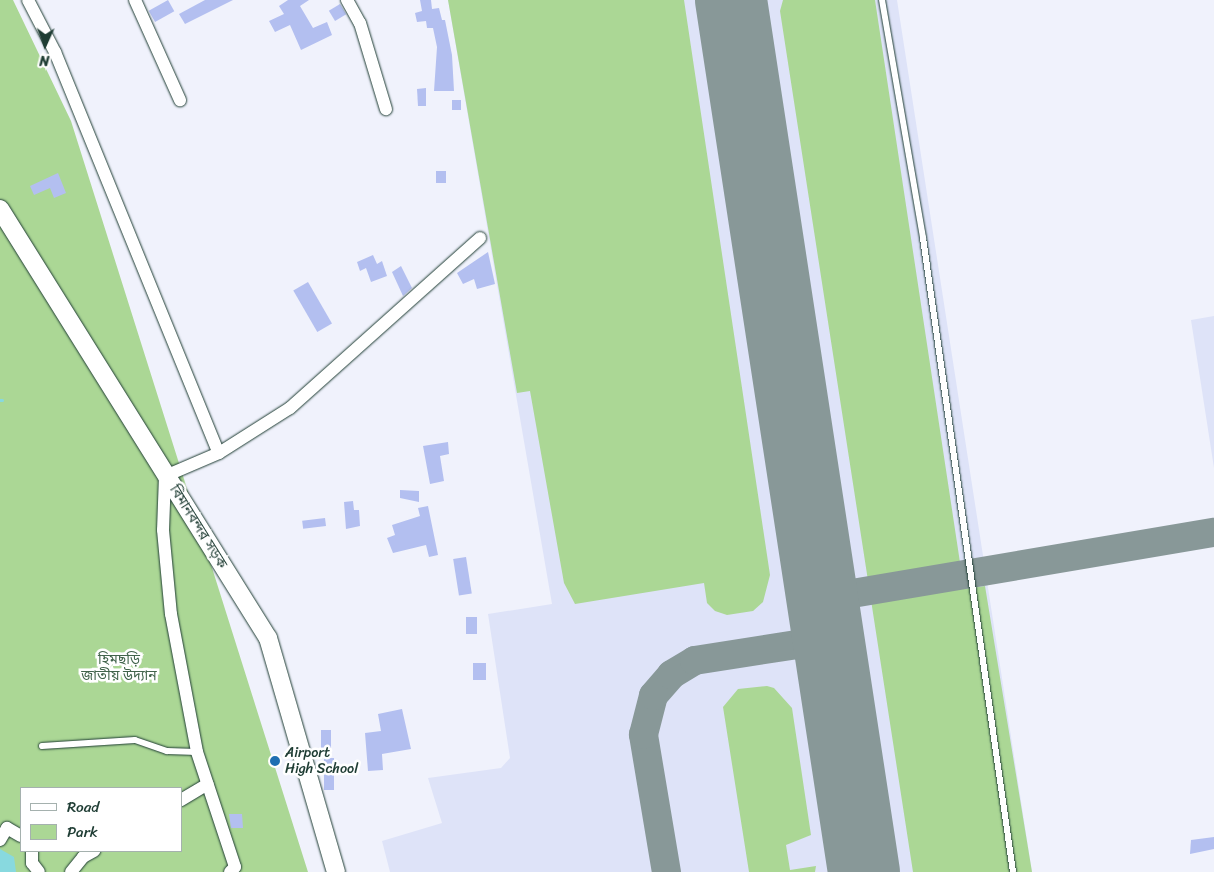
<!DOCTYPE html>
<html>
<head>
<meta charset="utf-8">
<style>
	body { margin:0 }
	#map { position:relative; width:1214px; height:872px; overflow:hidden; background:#f0f2fc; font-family:Sriracha,"Noto Sans Bengali",sans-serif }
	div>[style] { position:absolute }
	.built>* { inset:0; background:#dee3f8 }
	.green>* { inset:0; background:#abd795 }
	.water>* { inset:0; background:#88d9df }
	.stream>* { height:3px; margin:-1.5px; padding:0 1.5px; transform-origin:1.5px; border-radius:1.5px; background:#88d9df }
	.taxiway>* { height:29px; margin:-14.5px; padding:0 14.5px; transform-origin:14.5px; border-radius:14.5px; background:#889898 }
	.runway>* { height:72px; margin:-36px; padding:0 36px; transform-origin:36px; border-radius:36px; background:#889898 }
	.building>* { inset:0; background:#b3bff0; transform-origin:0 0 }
	.roads { filter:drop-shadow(0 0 1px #1f3d34) drop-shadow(0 0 1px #1f3d34) }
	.lane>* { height:6px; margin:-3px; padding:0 3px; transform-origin:3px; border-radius:3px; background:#fff }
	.street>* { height:12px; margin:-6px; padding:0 6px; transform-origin:6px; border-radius:6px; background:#fff }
	.secondary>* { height:18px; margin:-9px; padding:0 9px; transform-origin:9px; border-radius:9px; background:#fff }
	.dots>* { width:14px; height:14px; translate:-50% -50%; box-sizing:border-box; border:2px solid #fff; border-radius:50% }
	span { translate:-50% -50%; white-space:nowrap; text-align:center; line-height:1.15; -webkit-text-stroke:5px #fff; paint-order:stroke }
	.street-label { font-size:14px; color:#1f3d34 }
	.park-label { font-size:14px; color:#42644c }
	.poi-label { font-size:14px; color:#1f3d34 }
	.left { translate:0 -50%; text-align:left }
	.legend { position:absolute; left:20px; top:787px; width:162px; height:65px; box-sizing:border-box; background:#fff; border:1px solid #a5b1ae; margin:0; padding:6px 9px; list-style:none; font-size:15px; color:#1f3d34 }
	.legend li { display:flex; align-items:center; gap:10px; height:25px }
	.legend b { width:25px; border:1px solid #a5b1ae }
	.north { position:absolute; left:20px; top:20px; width:50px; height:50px; -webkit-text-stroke:4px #fff; paint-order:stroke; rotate:182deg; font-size:14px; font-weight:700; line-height:20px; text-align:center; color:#1f3d34 }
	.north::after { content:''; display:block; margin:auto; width:18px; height:22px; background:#1f3d34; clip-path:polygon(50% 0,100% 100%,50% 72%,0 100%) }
</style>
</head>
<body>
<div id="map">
	<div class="built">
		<i style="clip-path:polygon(448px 0,897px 0,1032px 872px,390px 872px,382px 841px,442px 823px,428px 778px,501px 768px,510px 758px,488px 614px,552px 604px)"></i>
		<i style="clip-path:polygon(1214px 316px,1214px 468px,1191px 320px)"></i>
	</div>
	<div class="green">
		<i style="clip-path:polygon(evenodd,0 0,13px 0,71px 121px,308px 872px,0 872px,0 0,21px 788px,181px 788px,181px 851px,21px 851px,21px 788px)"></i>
		<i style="clip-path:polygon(448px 0,684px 0,770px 575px,763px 602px,753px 611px,727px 615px,715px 611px,707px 603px,704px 583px,575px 604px,564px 583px,530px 391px,517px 393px)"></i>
		<i style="clip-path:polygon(783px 0,875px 0,964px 589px,985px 586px,1032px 872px,913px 872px,780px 11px)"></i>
		<i style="clip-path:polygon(767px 686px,774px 688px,792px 708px,811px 835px,786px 845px,790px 870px,816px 866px,815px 872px,749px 872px,723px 707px,738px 689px)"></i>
	</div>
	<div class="water">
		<i style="clip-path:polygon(0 849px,14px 857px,16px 872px,0 872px)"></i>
	</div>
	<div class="stream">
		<i style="left:0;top:400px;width:2px"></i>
	</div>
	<div class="taxiway">
		<i style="left:737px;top:40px;width:40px;rotate:-82.9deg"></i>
		<i style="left:822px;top:598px;width:398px;rotate:-9.6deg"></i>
		<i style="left:823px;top:606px;width:12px;rotate:90deg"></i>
		<i style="left:823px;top:618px;width:17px;rotate:115deg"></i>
		<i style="left:816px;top:633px;width:23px;rotate:151deg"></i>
		<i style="left:796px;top:644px;width:23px;rotate:13deg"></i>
		<i style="left:818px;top:649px;width:23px;rotate:50deg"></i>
		<i style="left:666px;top:872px;width:140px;rotate:-99.5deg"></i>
		<i style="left:643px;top:734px;width:40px;rotate:-75.6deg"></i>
		<i style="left:653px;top:695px;width:28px;rotate:-49deg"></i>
		<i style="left:671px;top:674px;width:27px;rotate:-31deg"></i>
		<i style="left:694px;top:660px;width:103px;rotate:-8.9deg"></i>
	</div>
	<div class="runway">
		<i style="left:731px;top:0;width:882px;rotate:81.33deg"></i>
	</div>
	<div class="building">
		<i style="left:168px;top:0;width:13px;height:22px;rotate:61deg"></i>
		<i style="clip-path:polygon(205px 0,233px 0,185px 24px,179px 14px)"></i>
		<i style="clip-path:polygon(288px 0,309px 0,300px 6px,313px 28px,327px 22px,332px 35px,301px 50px,290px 25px,275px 32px,269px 21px,284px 14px,279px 6px)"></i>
		<i style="clip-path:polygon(420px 0,431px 0,432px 9px,439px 8px,442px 20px,445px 20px,452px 55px,454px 91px,434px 91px,437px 47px,433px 28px,427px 28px,426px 21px,417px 22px,415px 13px,422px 11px)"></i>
		<i style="left:340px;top:4px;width:12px;height:13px;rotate:59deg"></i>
		<i style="clip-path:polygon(426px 88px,426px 106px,418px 106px,417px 89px)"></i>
		<i style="left:452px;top:100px;width:9px;height:10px"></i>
		<i style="left:436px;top:171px;width:10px;height:12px"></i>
		<i style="clip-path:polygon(58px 173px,66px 193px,54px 198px,50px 188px,34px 195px,30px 186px)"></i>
		<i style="clip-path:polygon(488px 252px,495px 284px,477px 289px,474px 279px,463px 284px,457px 273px)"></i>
		<i style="clip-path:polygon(373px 255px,377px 264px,382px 261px,387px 276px,371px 282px,366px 268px,360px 271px,357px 262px)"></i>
		<i style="clip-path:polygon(401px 266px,412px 288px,403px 296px,392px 272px)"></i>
		<i style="left:308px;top:282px;width:48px;height:17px;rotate:60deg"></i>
		<i style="clip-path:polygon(448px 442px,449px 454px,440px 456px,444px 481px,430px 484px,423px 446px)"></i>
		<i style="clip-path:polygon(400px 490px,419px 491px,419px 502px,400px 498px)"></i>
		<i style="clip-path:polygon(353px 501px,354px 510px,359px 510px,360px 526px,346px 529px,344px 502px)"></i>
		<i style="clip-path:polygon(428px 506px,438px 555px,429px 557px,426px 545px,393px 553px,387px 538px,395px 535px,392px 525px,420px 516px,418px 508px)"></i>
		<i style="left:325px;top:518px;width:8px;height:23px;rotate:83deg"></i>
		<i style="left:466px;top:557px;width:37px;height:13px;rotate:81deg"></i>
		<i style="left:466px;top:617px;width:11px;height:17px"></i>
		<i style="left:473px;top:663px;width:13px;height:17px"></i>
		<i style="clip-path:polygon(402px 709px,411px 749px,382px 754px,383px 770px,368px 771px,365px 733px,381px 731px,378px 714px)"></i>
		<i style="left:331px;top:730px;width:24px;height:10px;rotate:90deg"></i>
		<i style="left:324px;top:758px;width:10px;height:32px"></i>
		<i style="clip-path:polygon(229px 814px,242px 814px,243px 828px,231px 828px)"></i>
		<i style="clip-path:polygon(1214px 837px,1214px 849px,1190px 854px,1191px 840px)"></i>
	</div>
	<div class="roads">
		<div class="lane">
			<i style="left:882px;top:0;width:242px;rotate:80.2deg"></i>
			<i style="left:923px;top:238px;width:640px;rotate:81.92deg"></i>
			<i style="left:42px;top:746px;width:93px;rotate:-3.7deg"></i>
			<i style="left:135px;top:740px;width:34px;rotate:19deg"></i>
			<i style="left:167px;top:751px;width:30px;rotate:2deg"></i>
		</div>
		<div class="street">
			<i style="left:28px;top:0;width:59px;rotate:62.6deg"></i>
			<i style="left:55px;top:52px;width:433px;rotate:67.8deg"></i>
			<i style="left:219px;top:453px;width:59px;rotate:156.9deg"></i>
			<i style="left:165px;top:476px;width:54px;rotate:92.1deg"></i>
			<i style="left:163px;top:530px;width:84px;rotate:84.6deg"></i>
			<i style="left:171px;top:614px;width:140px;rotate:79.3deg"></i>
			<i style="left:197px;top:752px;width:121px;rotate:71.7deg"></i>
			<i style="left:235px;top:867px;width:7px;rotate:135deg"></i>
			<i style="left:135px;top:0;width:110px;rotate:65.8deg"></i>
			<i style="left:347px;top:0;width:26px;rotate:61deg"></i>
			<i style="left:360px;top:23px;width:90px;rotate:73.2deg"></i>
			<i style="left:219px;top:453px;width:84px;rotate:-32.4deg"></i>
			<i style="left:290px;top:408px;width:255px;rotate:-41.8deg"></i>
			<i style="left:181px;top:800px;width:31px;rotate:-31deg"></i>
			<i style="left:0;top:840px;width:14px;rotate:-60deg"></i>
			<i style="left:7px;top:828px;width:16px;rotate:30deg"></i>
			<i style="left:32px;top:851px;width:12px;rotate:90deg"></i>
			<i style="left:32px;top:863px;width:11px;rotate:52deg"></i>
			<i style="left:71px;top:872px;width:19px;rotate:-51deg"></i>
			<i style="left:83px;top:857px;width:13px;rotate:-29deg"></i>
		</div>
		<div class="secondary">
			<i style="left:0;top:209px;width:506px;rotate:58.01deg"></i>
			<i style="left:268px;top:638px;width:244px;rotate:73.8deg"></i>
		</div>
	</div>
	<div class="dots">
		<i style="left:275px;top:761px;background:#1f6fb2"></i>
	</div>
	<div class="street-label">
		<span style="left:198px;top:527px;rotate:58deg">বিমানবন্দর সড়ক</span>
	</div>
	<div class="park-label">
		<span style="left:119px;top:668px">হিমছড়ি<br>জাতীয় উদ্যান</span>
	</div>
	<div class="poi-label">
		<span class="left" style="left:285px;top:761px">Airport<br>High School</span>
	</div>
	<ul class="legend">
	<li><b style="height:6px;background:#fff"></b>Road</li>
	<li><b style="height:14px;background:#abd795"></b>Park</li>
	</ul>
	<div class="north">N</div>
</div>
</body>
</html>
